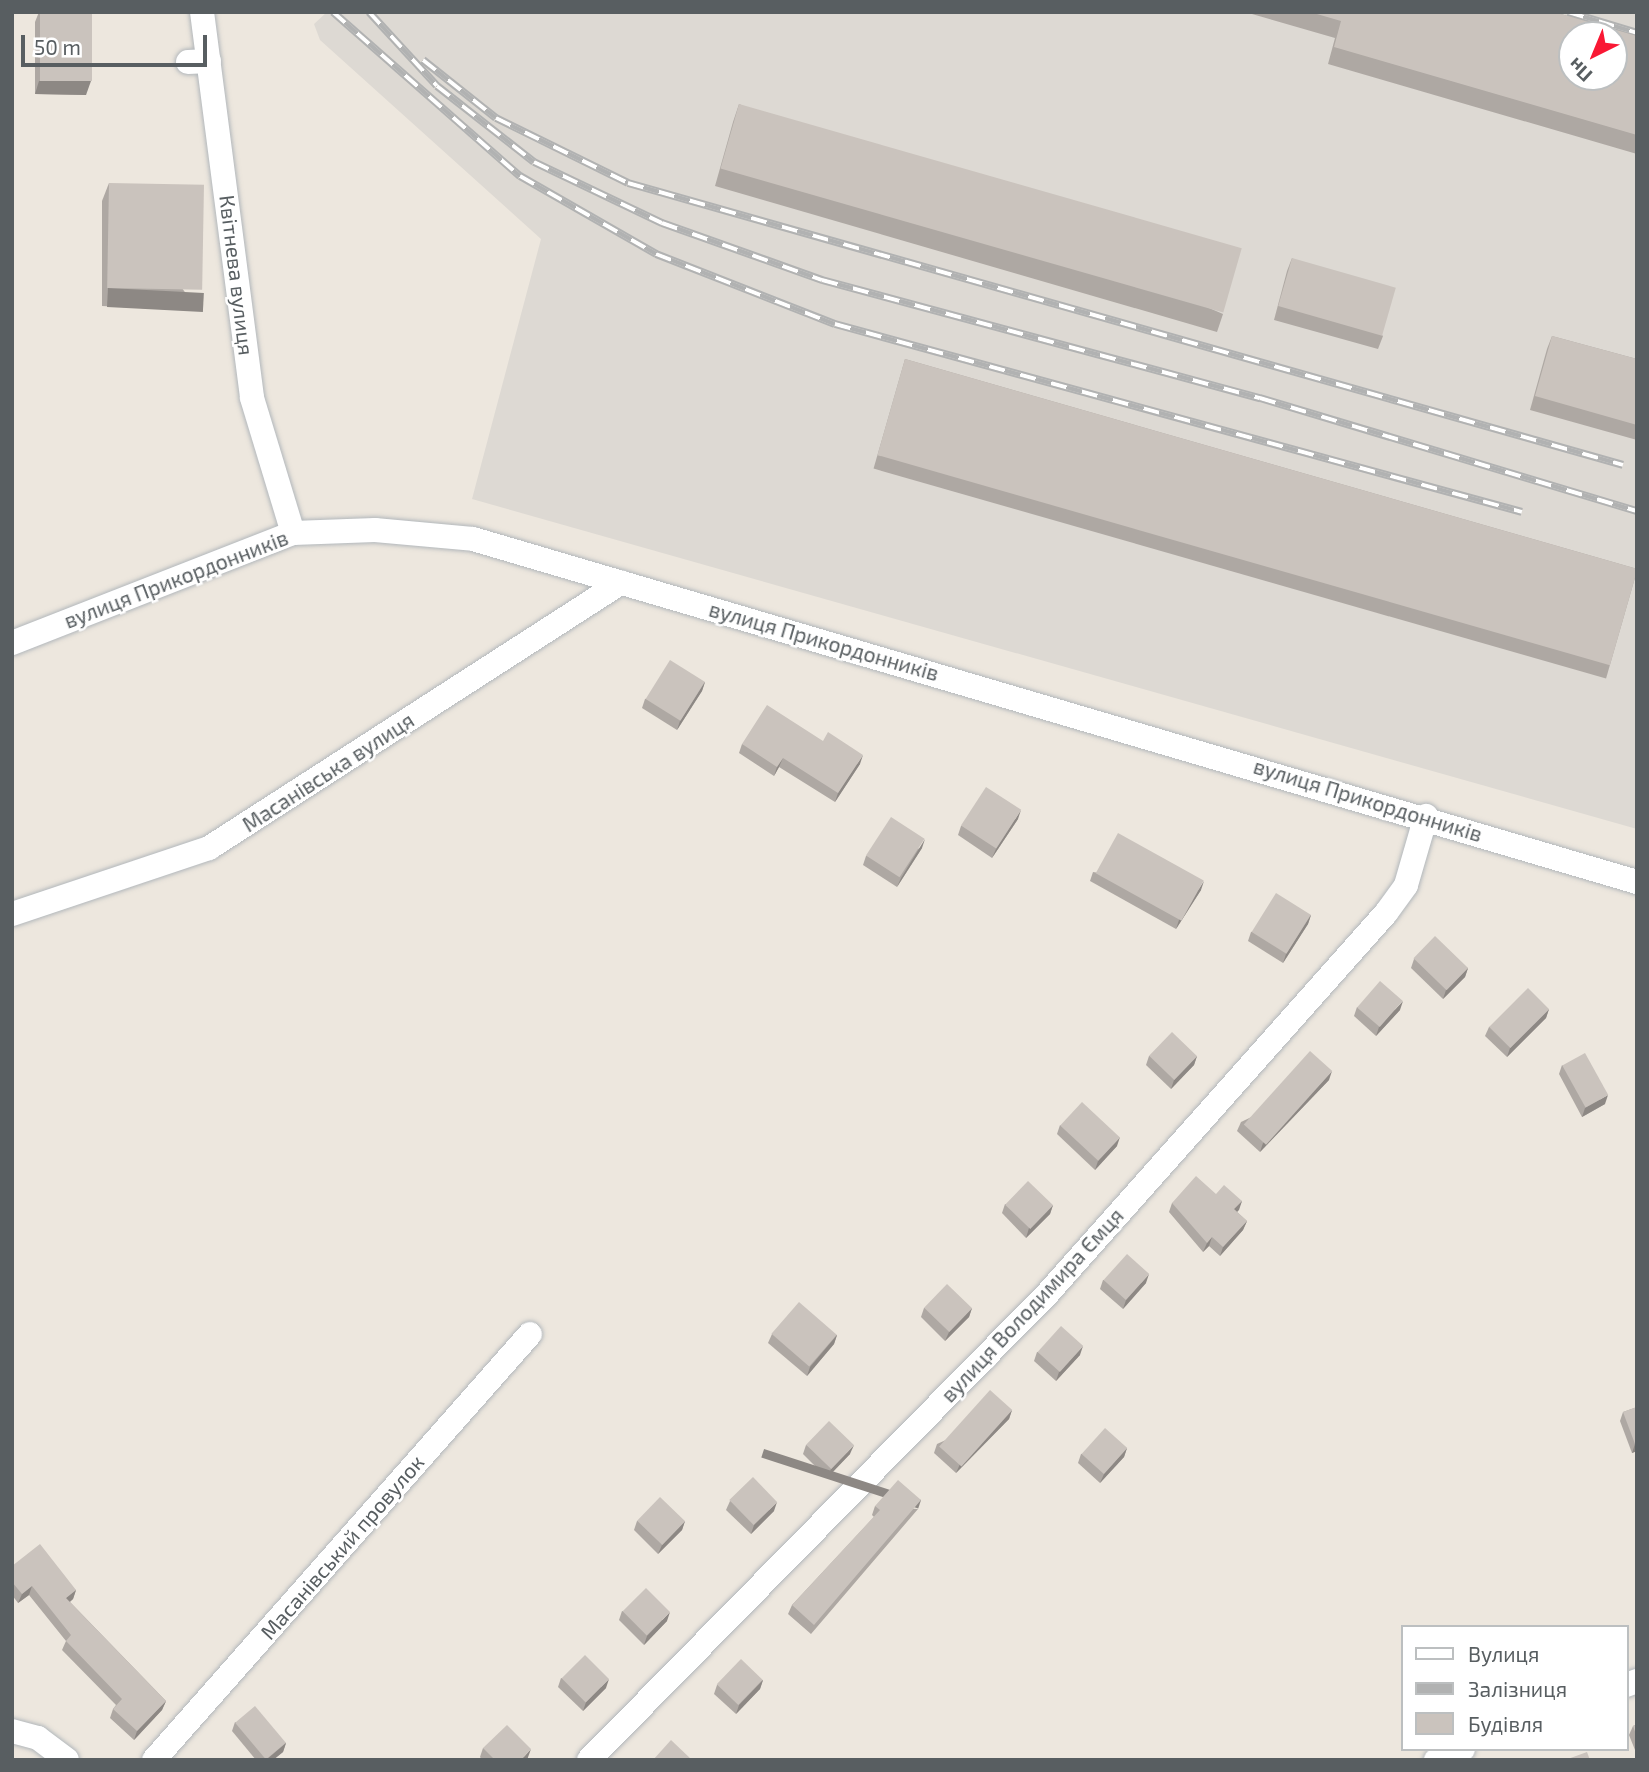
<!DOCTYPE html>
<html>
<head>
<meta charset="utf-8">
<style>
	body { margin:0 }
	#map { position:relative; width:1649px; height:1772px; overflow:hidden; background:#ede7de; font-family:"Exo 2",sans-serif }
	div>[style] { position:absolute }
	.industrial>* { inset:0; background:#ddd9d3 }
	.roads { filter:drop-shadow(0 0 2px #b2b7bb) drop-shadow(0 0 2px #b2b7bb) }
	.minor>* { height:24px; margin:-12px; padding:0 12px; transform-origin:12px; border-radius:12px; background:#fff }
	.rail>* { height:8px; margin-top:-4px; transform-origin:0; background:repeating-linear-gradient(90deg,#fff 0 16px,#b1b2b2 0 32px); box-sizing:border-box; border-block:2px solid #b1b2b2 }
	.wall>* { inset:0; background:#aea8a3; transform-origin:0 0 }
	.shaded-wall>* { inset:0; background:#8d8884; transform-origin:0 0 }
	.building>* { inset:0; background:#cac3bd; transform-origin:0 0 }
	span { translate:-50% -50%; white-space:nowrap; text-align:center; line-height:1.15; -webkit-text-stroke:5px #fff; paint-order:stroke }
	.street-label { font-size:21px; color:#585e61 }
	.frame { position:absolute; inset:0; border:14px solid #585e61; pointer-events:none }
	.legend { position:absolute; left:1401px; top:1625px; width:228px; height:126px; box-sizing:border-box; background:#fff; border:2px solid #bcbfc0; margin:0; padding:9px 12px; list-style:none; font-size:21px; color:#585e61 }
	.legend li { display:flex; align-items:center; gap:14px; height:35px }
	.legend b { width:35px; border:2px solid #bcbfc0 }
	.north { position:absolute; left:1558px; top:21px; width:70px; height:70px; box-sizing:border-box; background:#fff; border:2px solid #bcbfc0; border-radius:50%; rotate:223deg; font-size:19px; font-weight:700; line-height:28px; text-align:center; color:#585e61 }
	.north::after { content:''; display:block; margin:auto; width:24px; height:32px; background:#f91834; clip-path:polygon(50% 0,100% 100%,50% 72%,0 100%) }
	.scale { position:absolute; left:21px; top:35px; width:186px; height:32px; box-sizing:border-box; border:4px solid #585e61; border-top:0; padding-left:9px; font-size:21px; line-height:24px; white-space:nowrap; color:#585e61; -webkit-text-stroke:5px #fff; paint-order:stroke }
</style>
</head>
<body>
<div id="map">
	<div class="industrial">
		<i style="clip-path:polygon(evenodd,327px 12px,1637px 12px,1637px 829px,472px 499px,541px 239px,320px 40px,314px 24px,327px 12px,1572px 35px,1614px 35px,1614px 77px,1572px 77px,1572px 35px)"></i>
	</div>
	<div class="roads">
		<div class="minor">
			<i style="left:202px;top:12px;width:389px;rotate:82.6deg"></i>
			<i style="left:252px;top:398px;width:141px;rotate:73.1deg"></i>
			<i style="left:188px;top:62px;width:21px;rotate:-3deg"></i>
			<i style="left:12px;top:643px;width:302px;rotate:-21.4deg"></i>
			<i style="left:293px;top:533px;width:82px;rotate:-2.1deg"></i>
			<i style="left:375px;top:530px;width:98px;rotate:5.2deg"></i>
			<i style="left:473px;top:539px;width:1213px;rotate:16.42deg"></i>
			<i style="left:12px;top:914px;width:208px;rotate:-18.5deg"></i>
			<i style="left:209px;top:848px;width:490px;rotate:-32.8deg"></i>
			<i style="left:1626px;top:1685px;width:12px;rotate:-20deg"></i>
			<i style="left:12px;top:1731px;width:27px;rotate:15deg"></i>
			<i style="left:38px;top:1738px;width:36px;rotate:37deg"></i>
			<i style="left:154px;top:1760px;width:568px;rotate:-48.57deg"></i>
			<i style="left:589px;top:1760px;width:656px;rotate:-45.49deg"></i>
			<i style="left:1049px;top:1292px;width:507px;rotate:-48.36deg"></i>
			<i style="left:1386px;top:913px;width:34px;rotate:-54deg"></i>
			<i style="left:1406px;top:885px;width:72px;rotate:-73.8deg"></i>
			<i style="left:1436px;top:1760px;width:29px;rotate:-22deg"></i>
		</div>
	</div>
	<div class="rail">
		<i style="left:333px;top:12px;width:249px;rotate:41.3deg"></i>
		<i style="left:520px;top:176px;width:157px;rotate:29.8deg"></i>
		<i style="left:656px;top:254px;width:192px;rotate:21.4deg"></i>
		<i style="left:835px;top:324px;width:712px;rotate:15.3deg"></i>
		<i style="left:369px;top:12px;width:100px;rotate:47.4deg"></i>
		<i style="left:437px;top:86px;width:123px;rotate:38.1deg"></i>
		<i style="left:534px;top:162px;width:142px;rotate:25.5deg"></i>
		<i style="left:662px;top:223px;width:170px;rotate:19.6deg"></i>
		<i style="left:822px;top:280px;width:454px;rotate:15.1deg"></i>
		<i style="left:1260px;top:398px;width:394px;rotate:16.7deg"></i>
		<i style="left:1568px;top:12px;width:72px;rotate:16.9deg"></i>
		<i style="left:423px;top:60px;width:93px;rotate:38.5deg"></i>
		<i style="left:496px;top:118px;width:147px;rotate:26.2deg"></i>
		<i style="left:628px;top:183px;width:1034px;rotate:15.82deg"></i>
	</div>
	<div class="wall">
		<i style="clip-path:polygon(39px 12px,92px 12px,86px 95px,35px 94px,35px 22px)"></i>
		<i style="clip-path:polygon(1245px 12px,1554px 12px,1637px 36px,1637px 154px,1328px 64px,1335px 38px)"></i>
		<i style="clip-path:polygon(739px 104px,1223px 314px,1217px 332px,715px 186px,733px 122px)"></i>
		<i style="clip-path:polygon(109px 183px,198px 311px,102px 306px,102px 201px)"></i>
		<i style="clip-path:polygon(1292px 258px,1383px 336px,1378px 349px,1274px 320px,1287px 271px)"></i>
		<i style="clip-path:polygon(1552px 336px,1637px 359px,1637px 440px,1530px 410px,1547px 349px)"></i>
		<i style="left:905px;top:359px;width:762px;height:114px;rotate:16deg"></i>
		<i style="clip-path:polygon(705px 682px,702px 691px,677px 730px,642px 708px,645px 699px)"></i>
		<i style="clip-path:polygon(742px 744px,860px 764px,835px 802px,779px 767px,774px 776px,739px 753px)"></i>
		<i style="clip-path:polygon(1018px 819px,992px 858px,958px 835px,961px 826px)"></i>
		<i style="clip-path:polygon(922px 848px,897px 887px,863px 865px,866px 856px)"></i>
		<i style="clip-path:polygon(1093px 872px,1201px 890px,1176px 929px,1090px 881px)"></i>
		<i style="clip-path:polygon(1311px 915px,1308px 924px,1283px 963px,1248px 941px,1251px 932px)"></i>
		<i style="clip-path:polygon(1414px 959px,1468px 968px,1465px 977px,1443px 999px,1411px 968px)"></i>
		<i style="clip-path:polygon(1357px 1007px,1400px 1010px,1376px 1036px,1354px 1016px)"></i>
		<i style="clip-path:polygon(1549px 1009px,1546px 1018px,1507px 1057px,1485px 1036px,1489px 1027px)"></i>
		<i style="clip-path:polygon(1149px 1056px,1197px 1056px,1194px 1065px,1171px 1089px,1146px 1065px)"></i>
		<i style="clip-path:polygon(1562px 1065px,1605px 1104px,1582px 1117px,1559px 1074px)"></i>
		<i style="clip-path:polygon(1329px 1080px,1260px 1152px,1237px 1131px,1241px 1122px)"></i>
		<i style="clip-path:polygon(1060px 1125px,1117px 1146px,1095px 1170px,1057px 1134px)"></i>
		<i style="clip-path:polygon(1216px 1194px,1242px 1201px,1237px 1212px,1247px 1221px,1243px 1230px,1220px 1256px,1209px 1246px,1203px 1252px,1169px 1212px,1172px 1203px)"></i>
		<i style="clip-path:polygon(1005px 1204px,1053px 1205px,1050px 1214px,1026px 1238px,1002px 1213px)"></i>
		<i style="clip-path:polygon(1103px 1280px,1146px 1283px,1123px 1309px,1100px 1289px)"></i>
		<i style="clip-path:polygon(924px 1308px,972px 1308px,969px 1317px,945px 1341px,921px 1317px)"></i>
		<i style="clip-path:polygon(772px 1334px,837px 1335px,834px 1344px,807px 1376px,768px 1343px)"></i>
		<i style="clip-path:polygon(1037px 1352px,1080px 1355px,1056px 1381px,1034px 1361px)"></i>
		<i style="clip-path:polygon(1637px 1407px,1637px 1451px,1632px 1453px,1620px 1421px,1623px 1412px)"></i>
		<i style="clip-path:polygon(1012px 1410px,1009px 1419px,956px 1473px,934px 1453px,937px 1444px)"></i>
		<i style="clip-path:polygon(806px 1445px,850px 1454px,827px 1478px,803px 1454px)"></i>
		<i style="clip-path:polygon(1127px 1448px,1124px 1457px,1100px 1483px,1078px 1463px,1081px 1454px)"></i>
		<i style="clip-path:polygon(730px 1501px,774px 1511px,751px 1534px,726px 1510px)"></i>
		<i style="clip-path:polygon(875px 1506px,918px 1509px,811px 1634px,788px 1614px,792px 1605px,874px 1517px,872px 1515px)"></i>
		<i style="clip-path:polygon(637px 1521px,685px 1521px,682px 1530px,658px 1554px,634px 1530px)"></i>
		<i style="clip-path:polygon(12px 1566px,76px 1590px,73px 1599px,70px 1602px,166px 1701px,162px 1710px,134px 1740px,110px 1718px,113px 1709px,116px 1705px,62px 1650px,66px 1641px,29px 1595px,18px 1603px,12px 1595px)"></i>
		<i style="clip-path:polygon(622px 1611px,667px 1621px,644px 1645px,619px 1620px)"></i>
		<i style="clip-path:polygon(561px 1678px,606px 1688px,583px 1711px,558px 1687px)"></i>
		<i style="clip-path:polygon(763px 1680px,760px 1689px,736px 1714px,714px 1694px,717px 1685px)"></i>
		<i style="clip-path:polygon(235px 1722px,286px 1743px,283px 1752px,273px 1760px,256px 1760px,232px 1731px)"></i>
		<i style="clip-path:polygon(1637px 1724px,1637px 1755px,1629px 1735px,1633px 1726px)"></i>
		<i style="clip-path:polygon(483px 1748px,528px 1758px,527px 1760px,482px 1760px,480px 1757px)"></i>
	</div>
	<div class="shaded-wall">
		<i style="clip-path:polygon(39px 81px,91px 81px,86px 95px,35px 94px)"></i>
		<i style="left:108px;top:288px;width:96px;height:19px;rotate:3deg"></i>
		<i style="clip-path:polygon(705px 682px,702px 691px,677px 730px,680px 721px)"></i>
		<i style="clip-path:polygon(863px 755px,860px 764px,835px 802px,838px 793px)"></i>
		<i style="clip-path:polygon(783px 758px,779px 767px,774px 776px,777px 767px)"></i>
		<i style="clip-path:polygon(1021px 810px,1018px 819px,992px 858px,996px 849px)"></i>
		<i style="clip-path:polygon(925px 839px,922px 848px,897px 887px,901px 878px)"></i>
		<i style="clip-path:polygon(1204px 881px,1201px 890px,1176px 929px,1179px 920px)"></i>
		<i style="clip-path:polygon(1311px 915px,1308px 924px,1283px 963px,1286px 954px)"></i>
		<i style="clip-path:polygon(1468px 968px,1465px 977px,1443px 999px,1446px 990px)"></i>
		<i style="clip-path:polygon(1403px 1001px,1400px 1010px,1376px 1036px,1379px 1027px)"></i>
		<i style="clip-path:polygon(1549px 1009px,1546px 1018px,1507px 1057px,1510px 1048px)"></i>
		<i style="clip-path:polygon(1197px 1056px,1194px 1065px,1171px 1089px,1174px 1080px)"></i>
		<i style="clip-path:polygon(1332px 1071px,1329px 1080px,1260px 1152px,1263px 1143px)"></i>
		<i style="clip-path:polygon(1608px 1095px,1605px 1104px,1582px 1117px,1585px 1108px)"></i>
		<i style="clip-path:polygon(1120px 1137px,1117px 1146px,1095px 1170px,1098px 1161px)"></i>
		<i style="clip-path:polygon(1242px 1201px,1239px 1210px,1231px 1218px,1234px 1209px)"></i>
		<i style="clip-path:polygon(1053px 1205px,1050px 1214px,1026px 1238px,1029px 1228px)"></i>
		<i style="clip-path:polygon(1247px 1221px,1243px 1230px,1220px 1256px,1223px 1247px)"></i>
		<i style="clip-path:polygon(1212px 1237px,1209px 1246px,1203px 1252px,1207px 1243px)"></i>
		<i style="clip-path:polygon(1149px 1274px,1146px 1283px,1123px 1309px,1126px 1300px)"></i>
		<i style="clip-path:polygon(972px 1308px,969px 1317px,945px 1341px,949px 1332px)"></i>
		<i style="clip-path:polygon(837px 1335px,834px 1344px,807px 1376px,810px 1367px)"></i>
		<i style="clip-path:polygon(1083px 1346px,1080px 1355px,1056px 1381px,1059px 1372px)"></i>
		<i style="clip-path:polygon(1012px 1410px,1009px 1419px,956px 1473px,960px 1464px)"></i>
		<i style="clip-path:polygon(1637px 1443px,1637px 1451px,1632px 1453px,1635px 1444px)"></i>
		<i style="clip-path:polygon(854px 1445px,850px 1454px,827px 1478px,831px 1469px)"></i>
		<i style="clip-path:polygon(1127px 1448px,1124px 1457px,1100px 1483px,1104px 1474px)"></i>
		<i style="left:921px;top:1500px;width:9px;height:165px;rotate:108deg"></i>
		<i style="clip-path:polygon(777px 1502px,774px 1511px,751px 1534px,754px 1525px)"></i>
		<i style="clip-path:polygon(685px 1521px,682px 1530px,658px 1554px,662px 1545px)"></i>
		<i style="clip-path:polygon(32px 1586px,29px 1595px,18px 1603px,22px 1594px)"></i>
		<i style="clip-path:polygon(76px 1590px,73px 1599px,63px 1607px,66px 1598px)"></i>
		<i style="clip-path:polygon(670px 1612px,667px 1621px,644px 1645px,647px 1636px)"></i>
		<i style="clip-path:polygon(609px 1679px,606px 1688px,583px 1711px,586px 1702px)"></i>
		<i style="clip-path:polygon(763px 1680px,760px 1689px,736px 1714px,739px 1705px)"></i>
		<i style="clip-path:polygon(166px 1701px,162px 1710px,134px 1740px,137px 1731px)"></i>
		<i style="clip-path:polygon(286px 1743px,283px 1752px,273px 1760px,266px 1760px)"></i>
		<i style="clip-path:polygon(531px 1749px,527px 1760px,521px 1760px)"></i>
	</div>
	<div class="building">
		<i style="left:40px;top:12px;width:52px;height:69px"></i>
		<i style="clip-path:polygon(evenodd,1310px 12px,1554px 12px,1637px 36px,1637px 135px,1334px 47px,1341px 21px,1310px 12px,1572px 35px,1614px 35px,1614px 77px,1572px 77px,1572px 35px)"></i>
		<i style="left:739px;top:104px;width:523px;height:67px;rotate:16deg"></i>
		<i style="left:109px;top:183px;width:95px;height:105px;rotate:1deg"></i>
		<i style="left:1292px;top:258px;width:108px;height:50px;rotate:16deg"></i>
		<i style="clip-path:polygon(1552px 336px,1637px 359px,1637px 425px,1535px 396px)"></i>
		<i style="left:905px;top:359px;width:762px;height:100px;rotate:16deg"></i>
		<i style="left:670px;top:660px;width:41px;height:46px;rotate:32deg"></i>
		<i style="clip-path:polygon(767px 705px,823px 741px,828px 732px,863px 755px,838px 793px,783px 758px,777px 767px,742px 744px)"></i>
		<i style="left:986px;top:787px;width:42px;height:46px;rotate:33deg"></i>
		<i style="left:891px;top:817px;width:40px;height:46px;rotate:33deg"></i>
		<i style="left:1118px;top:833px;width:98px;height:46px;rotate:29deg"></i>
		<i style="left:1276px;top:893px;width:41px;height:46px;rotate:32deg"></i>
		<i style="left:1435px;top:936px;width:46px;height:31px;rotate:44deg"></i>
		<i style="left:1380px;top:981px;width:30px;height:35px;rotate:41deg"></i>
		<i style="left:1528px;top:988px;width:30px;height:55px;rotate:45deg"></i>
		<i style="left:1172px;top:1032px;width:35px;height:33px;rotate:44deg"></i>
		<i style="left:1310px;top:1051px;width:30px;height:99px;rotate:42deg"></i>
		<i style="left:1585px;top:1053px;width:48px;height:26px;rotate:61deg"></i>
		<i style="left:1082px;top:1102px;width:52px;height:32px;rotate:43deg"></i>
		<i style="clip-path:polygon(1196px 1176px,1216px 1194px,1224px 1185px,1242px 1201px,1234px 1209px,1247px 1221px,1223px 1247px,1212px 1237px,1207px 1243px,1172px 1203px)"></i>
		<i style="left:1028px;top:1181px;width:35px;height:33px;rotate:44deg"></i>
		<i style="left:1127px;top:1254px;width:30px;height:35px;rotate:42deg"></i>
		<i style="left:947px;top:1284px;width:35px;height:33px;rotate:44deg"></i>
		<i style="left:799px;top:1302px;width:50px;height:42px;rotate:41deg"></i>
		<i style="left:1061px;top:1326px;width:30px;height:35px;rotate:42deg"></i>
		<i style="left:990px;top:1390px;width:30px;height:76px;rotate:42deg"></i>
		<i style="clip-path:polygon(1637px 1407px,1637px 1443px,1635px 1444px,1623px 1412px)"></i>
		<i style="left:829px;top:1421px;width:35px;height:33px;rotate:44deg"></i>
		<i style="left:1105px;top:1428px;width:30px;height:35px;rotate:42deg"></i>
		<i style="left:753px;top:1477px;width:35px;height:33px;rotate:46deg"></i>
		<i style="clip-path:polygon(898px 1480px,921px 1500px,814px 1625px,792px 1605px,880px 1510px,875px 1506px)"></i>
		<i style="left:660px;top:1497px;width:35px;height:33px;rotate:44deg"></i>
		<i style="clip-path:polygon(40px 1544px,76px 1590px,66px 1598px,166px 1701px,137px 1731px,113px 1709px,122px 1699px,66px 1641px,71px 1635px,32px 1586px,22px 1594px,12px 1582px,12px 1566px)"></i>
		<i style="left:646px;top:1588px;width:34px;height:33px;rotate:45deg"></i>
		<i style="left:585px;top:1655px;width:34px;height:33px;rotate:45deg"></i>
		<i style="left:741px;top:1659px;width:30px;height:35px;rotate:44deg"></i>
		<i style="left:255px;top:1706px;width:48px;height:26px;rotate:50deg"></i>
		<i style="clip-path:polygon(1637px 1724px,1637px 1737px,1633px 1726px)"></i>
		<i style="clip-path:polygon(507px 1725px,531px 1749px,521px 1760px,495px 1760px,483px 1748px)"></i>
		<i style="clip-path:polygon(671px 1740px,692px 1760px,653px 1760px)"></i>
		<i style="clip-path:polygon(1587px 1752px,1590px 1760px,1565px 1760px)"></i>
	</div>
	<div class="street-label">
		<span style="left:237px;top:275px;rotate:83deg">Квітнева вулиця</span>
		<span style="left:176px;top:579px;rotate:-21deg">вулиця Прикордонників</span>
		<span style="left:824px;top:641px;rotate:16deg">вулиця Прикордонників</span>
		<span style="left:328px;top:772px;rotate:-33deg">Масанівська вулиця</span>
		<span style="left:1368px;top:800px;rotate:17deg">вулиця Прикордонників</span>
		<span style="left:1032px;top:1305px;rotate:-47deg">вулиця Володимира Ємця</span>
		<span style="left:342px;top:1547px;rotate:-49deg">Масанівський провулок</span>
	</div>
	<div class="frame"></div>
	<ul class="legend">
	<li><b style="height:9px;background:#fff"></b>Вулиця</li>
	<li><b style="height:9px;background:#b1b2b2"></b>Залізниця</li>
	<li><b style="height:19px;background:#cac3bd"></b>Будівля</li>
	</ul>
	<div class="north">Пн</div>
	<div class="scale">50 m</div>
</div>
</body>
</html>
